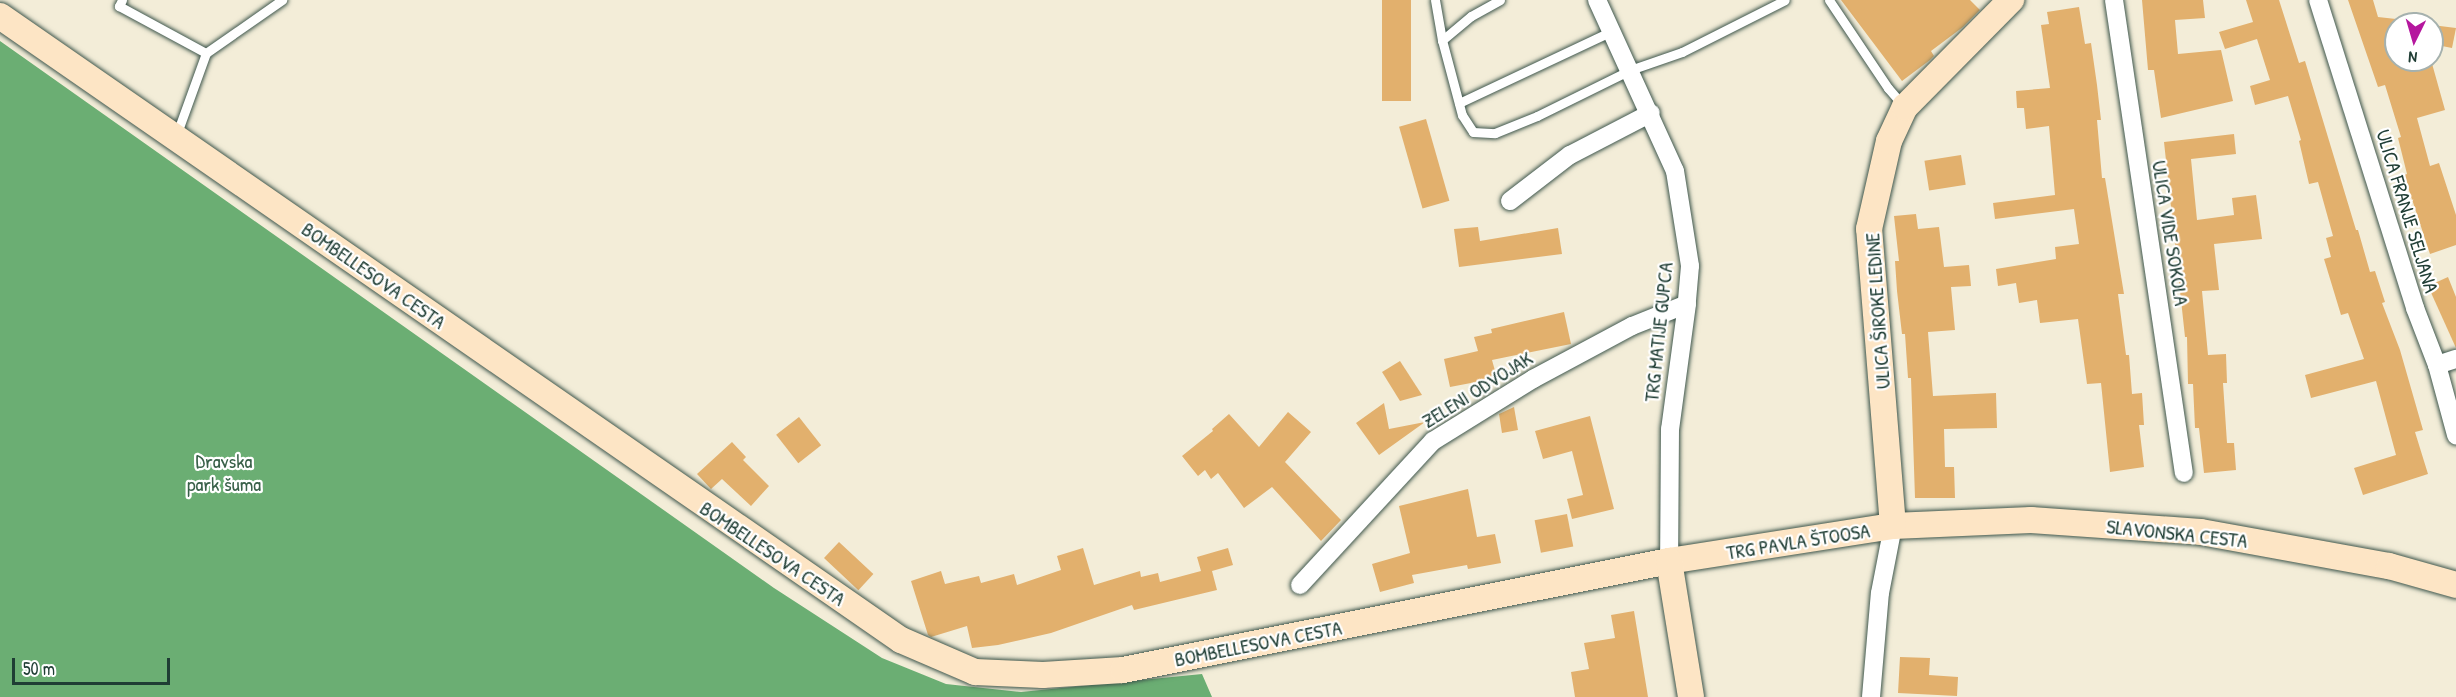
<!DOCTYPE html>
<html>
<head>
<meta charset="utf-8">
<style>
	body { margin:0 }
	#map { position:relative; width:2456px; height:697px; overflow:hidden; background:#f3edd8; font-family:"Patrick Hand",sans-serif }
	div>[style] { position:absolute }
	.forest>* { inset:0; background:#6bae73 }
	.building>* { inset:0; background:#e2b06d; transform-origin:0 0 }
	.roads { filter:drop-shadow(0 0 2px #3f574d) drop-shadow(0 0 2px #3f574d) }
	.lane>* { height:9px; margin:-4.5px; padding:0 4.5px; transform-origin:4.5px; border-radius:4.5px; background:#fff }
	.street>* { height:18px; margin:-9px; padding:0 9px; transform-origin:9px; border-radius:9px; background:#fff }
	.secondary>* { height:26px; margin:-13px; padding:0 13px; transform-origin:13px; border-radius:13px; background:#fde5c5 }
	span { translate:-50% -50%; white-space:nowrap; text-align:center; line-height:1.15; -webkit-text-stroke:4.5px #fff; paint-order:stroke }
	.street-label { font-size:20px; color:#1f3d34 }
	.park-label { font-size:20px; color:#386048 }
	.north { position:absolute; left:2384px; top:12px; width:60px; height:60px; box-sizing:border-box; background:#fff; border:2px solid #a5b1ae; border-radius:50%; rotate:185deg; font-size:16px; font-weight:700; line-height:24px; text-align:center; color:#1f3d34 }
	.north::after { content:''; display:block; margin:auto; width:21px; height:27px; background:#b5179e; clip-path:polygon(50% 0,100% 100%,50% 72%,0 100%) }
	.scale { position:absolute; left:12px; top:658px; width:158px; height:27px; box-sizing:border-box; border:3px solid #1f3d34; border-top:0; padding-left:8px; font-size:18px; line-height:21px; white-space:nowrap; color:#1f3d34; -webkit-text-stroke:4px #fff; paint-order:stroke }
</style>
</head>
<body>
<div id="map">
	<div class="forest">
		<i style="clip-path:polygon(0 41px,774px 588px,882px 658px,946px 684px,1021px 692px,1202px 674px,1212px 697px,0 697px)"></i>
	</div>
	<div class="building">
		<i style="left:1382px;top:0;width:29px;height:101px"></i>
		<i style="clip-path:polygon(1841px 0,1970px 0,1980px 10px,1963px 27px,1931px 51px,1934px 56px,1930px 60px,1902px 81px)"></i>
		<i style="clip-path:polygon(2142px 0,2203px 0,2205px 18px,2175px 20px,2178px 54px,2221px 50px,2233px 101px,2161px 118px,2154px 70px,2148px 70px)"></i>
		<i style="clip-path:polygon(2246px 0,2279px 0,2299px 63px,2305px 61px,2356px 230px,2358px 230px,2370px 272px,2375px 271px,2385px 302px,2382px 303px,2400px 350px,2423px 430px,2415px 432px,2428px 474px,2363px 495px,2354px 468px,2396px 455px,2376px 381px,2311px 398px,2305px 375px,2364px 359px,2348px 313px,2341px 315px,2324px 259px,2331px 257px,2326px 238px,2333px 236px,2318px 182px,2309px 184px,2299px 141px,2301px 140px,2288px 96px,2255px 105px,2250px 86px,2270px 80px,2257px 39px,2225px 49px,2219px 32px,2253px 22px)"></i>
		<i style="clip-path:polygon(2348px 0,2373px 0,2378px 17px,2396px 19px,2396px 60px,2431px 60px,2445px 110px,2417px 118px,2430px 166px,2439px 163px,2456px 215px,2456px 245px,2430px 254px,2404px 175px,2407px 174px,2398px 138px,2401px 137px,2385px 85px,2378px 87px)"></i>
		<i style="clip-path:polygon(2079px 7px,2085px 44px,2091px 43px,2097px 85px,2101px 120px,2097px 120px,2102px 178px,2105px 178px,2124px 294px,2118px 294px,2126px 355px,2129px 355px,2132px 394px,2142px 393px,2144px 425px,2139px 425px,2144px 467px,2110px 472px,2101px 383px,2087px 384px,2078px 319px,2040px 323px,2037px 300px,2019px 303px,2016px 283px,1998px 286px,1996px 269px,2056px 259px,2055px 247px,2079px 244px,2074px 209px,1995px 219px,1993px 203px,2055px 195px,2049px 126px,2026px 129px,2024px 108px,2017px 108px,2016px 91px,2050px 88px,2041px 25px,2049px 24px,2047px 12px)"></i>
		<i style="clip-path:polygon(2432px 25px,2456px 28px,2452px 48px,2432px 44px)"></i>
		<i style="left:1426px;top:119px;width:85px;height:28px;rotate:74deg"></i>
		<i style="clip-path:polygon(2234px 134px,2236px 154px,2191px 159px,2197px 220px,2234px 215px,2232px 198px,2256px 195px,2262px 239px,2214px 244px,2219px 290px,2202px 291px,2208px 355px,2226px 354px,2227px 383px,2223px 383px,2227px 443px,2234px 443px,2236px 470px,2204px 473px,2199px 428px,2195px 428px,2193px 384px,2188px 384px,2187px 337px,2185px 337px,2164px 142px)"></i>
		<i style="left:1961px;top:155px;width:30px;height:37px;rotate:81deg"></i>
		<i style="clip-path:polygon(1916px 214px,1918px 229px,1939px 227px,1944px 267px,1969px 265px,1971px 286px,1951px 287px,1955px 330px,1928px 332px,1933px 396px,1996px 393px,1997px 428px,1944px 429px,1945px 467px,1954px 467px,1955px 498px,1915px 498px,1911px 378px,1908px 378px,1905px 334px,1902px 334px,1897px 291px,1895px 261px,1899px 261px,1894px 216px)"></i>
		<i style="clip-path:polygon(1478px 227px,1480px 241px,1558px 228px,1562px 254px,1459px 267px,1454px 229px)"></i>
		<i style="clip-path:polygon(2448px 277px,2456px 297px,2456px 348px,2428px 286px)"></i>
		<i style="clip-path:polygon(1564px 312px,1571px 344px,1492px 360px,1497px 378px,1450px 387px,1444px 359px,1478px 351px,1474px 337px,1492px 333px,1491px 329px)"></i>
		<i style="clip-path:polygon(1400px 361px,1422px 395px,1400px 401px,1382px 372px)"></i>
		<i style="clip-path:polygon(1384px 403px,1389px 429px,1425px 422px,1379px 455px,1356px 423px)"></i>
		<i style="clip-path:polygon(1514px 407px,1518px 430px,1502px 433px,1499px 414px)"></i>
		<i style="clip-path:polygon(1288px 412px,1311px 432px,1285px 462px,1341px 520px,1321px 541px,1272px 487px,1244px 508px,1218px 473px,1211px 479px,1205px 470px,1198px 476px,1182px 456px,1213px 431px,1212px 429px,1229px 414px,1259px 447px)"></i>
		<i style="clip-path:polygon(1590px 416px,1614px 509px,1572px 519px,1567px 499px,1583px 495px,1572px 451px,1543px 459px,1535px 431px)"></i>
		<i style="left:799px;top:417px;width:36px;height:29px;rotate:52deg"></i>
		<i style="clip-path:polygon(732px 442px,746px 457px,743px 460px,769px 486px,751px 506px,722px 479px,711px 489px,697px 474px)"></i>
		<i style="clip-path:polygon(1468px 489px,1477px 537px,1495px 534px,1501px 563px,1468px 569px,1467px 565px,1412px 575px,1414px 583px,1380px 592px,1372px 564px,1410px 553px,1399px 506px)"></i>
		<i style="left:1567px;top:514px;width:33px;height:33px;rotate:79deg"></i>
		<i style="left:839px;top:542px;width:47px;height:22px;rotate:43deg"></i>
		<i style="clip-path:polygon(1083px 548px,1094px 585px,1140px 571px,1141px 577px,1158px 573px,1160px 582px,1201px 571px,1197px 557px,1228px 548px,1233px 565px,1212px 571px,1217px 590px,1134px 610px,1132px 605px,1051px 633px,998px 645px,972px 648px,967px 626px,931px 637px,928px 635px,911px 581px,941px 571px,945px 584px,979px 576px,981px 583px,1014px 574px,1017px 585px,1061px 570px,1057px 556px)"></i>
		<i style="clip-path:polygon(1634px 611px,1648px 697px,1575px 697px,1571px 672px,1589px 669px,1584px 643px,1615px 638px,1611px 615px)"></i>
		<i style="clip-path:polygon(1900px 657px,1930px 658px,1929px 675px,1958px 677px,1957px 696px,1898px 693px)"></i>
	</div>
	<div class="roads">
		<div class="lane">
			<i style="left:122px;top:0;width:7px;rotate:117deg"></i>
			<i style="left:119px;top:6px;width:99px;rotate:28.4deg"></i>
			<i style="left:206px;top:53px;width:88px;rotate:109.9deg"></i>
			<i style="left:1435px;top:0;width:41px;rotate:80.1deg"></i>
			<i style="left:1500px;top:0;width:33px;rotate:151deg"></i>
			<i style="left:1471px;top:16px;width:38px;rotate:140deg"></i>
			<i style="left:1442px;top:40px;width:78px;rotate:75.1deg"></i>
			<i style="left:1462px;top:115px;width:20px;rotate:57deg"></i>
			<i style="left:1473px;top:132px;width:22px;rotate:3deg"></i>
			<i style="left:1495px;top:133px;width:45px;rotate:-22deg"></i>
			<i style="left:1537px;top:116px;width:104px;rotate:-26.3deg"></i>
			<i style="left:1630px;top:70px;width:55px;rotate:-19.1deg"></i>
			<i style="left:1682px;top:52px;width:115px;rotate:-26.8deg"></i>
			<i style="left:1829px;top:0;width:106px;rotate:56.2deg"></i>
			<i style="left:1888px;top:88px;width:23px;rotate:49deg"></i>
			<i style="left:206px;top:53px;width:93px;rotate:-34.9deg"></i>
			<i style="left:1459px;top:103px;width:167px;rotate:-25.2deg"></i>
		</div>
		<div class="street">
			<i style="left:1597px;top:0;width:188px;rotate:65.5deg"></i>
			<i style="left:1675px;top:171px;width:96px;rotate:81deg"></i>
			<i style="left:1690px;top:266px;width:38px;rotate:95deg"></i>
			<i style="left:1687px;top:304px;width:126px;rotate:97.7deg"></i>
			<i style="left:1670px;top:429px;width:132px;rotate:90.4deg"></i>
			<i style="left:2114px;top:0;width:478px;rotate:81.6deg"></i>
			<i style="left:2318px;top:0;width:323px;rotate:72.5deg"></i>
			<i style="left:2415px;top:308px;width:61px;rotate:68.9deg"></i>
			<i style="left:2437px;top:365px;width:73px;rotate:74.8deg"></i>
			<i style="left:1510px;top:201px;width:76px;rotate:-37.5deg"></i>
			<i style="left:1570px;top:155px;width:91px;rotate:-27.4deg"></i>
			<i style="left:2437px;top:365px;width:20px;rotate:-18deg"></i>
			<i style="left:1300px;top:585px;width:196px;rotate:-47.3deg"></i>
			<i style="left:1433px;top:441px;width:118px;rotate:-31.8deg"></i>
			<i style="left:1533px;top:379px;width:112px;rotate:-28.2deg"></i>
			<i style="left:1632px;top:326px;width:59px;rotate:-21.8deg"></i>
			<i style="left:1871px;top:697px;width:104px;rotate:-85.1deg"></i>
			<i style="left:1880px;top:593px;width:68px;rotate:-79deg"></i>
		</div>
		<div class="secondary">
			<i style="left:0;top:16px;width:1096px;rotate:34.71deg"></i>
			<i style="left:901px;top:640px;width:81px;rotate:23.4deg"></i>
			<i style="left:975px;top:672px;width:68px;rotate:2.5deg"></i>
			<i style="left:1043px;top:675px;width:80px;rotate:-3.6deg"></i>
			<i style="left:1123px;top:670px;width:557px;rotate:-11.29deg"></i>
			<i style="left:1669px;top:561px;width:227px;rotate:-8.9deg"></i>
			<i style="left:1893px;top:526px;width:138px;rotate:-2.5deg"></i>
			<i style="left:2031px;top:520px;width:170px;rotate:4deg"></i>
			<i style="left:2201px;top:532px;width:191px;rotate:10.3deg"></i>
			<i style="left:2389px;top:566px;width:70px;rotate:15.8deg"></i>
			<i style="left:1893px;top:526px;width:298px;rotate:-94.6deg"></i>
			<i style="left:1869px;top:229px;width:90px;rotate:-77.2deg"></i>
			<i style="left:1889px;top:141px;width:38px;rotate:-65deg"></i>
			<i style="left:1905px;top:107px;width:151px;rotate:-45.3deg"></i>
			<i style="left:1669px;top:561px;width:138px;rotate:80.8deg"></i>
		</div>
	</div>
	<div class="street-label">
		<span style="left:2408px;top:211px;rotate:73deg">ULICA FRANJE SELJANA</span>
		<span style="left:2171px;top:233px;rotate:81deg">ULICA VIDE SOKOLA</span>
		<span style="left:374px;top:275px;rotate:35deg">BOMBELLESOVA CESTA</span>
		<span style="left:1877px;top:311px;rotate:-94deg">ULICA ŠIROKE LEDINE</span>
		<span style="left:1658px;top:332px;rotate:-84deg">TRG MATIJE GUPCA</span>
		<span style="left:1477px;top:389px;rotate:-32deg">ZELENI ODVOJAK</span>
		<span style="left:2177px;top:533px;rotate:6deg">SLAVONSKA CESTA</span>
		<span style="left:1798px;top:541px;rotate:-9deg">TRG PAVLA ŠTOOSA</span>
		<span style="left:773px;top:553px;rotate:34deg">BOMBELLESOVA CESTA</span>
		<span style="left:1258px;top:643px;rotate:-11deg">BOMBELLESOVA CESTA</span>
	</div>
	<div class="park-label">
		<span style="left:224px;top:472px">Dravska<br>park šuma</span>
	</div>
	<div class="north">N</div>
	<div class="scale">50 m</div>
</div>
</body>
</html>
